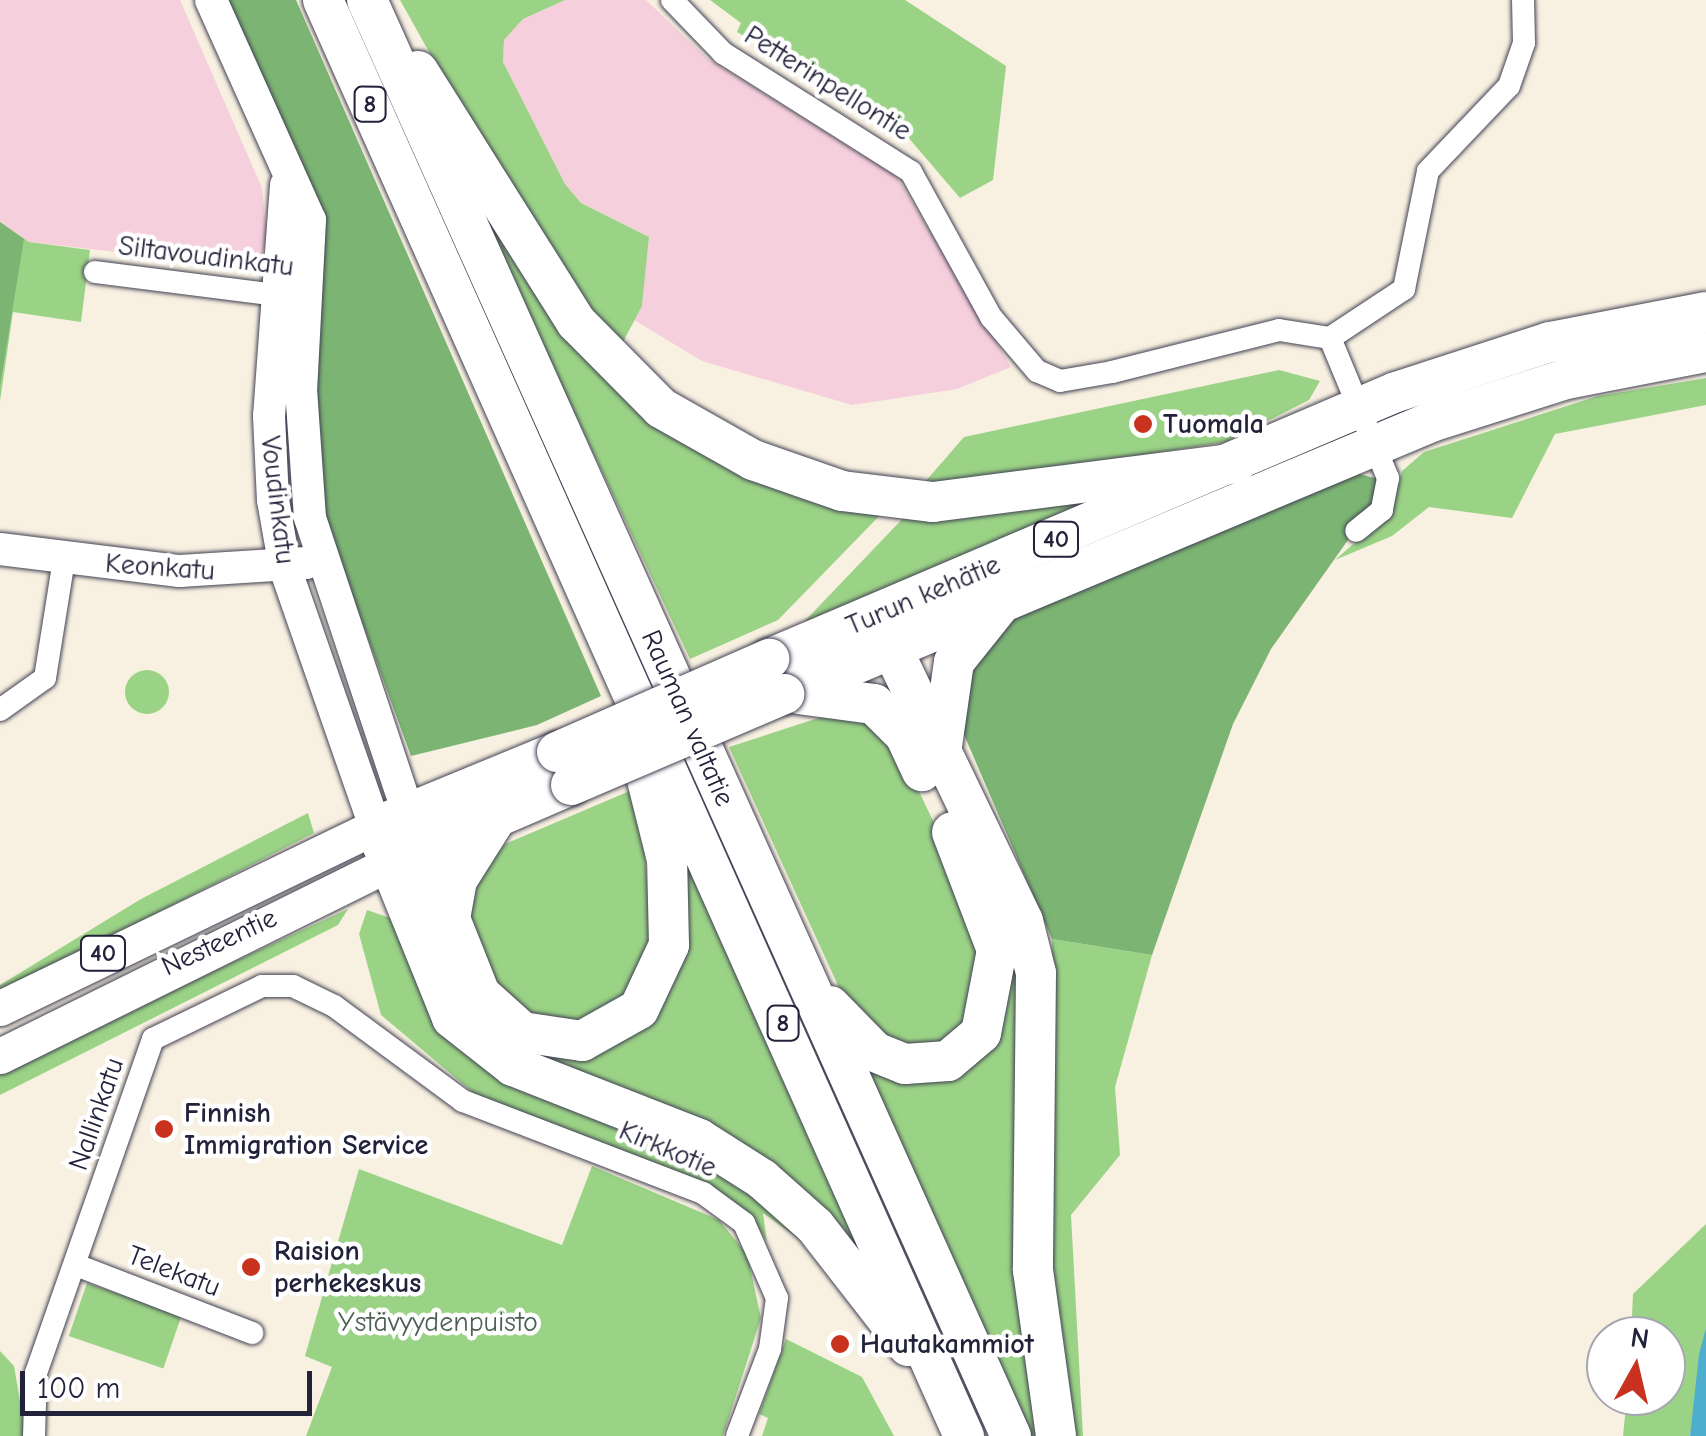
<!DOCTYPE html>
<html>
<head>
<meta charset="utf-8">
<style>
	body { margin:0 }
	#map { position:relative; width:1706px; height:1436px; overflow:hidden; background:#f8f0e1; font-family:"Comic Neue",sans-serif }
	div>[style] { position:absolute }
	.built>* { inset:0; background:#f5cfdb }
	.green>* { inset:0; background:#9bd386; transform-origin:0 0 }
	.round { border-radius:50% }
	.forest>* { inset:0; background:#7cb573 }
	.water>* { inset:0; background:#4faece }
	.roads { filter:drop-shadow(0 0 2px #424154) drop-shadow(0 0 2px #424154) }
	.street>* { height:22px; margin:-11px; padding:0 11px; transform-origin:11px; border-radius:11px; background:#fff }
	.secondary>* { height:32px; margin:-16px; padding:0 16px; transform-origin:16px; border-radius:16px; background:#fff }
	.primary>* { height:35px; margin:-17.5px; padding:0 17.5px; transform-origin:17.5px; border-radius:17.5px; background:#fff }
	.highway>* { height:40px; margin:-20px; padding:0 20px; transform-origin:20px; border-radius:20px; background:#fff }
	.bridges { filter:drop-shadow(0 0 2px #424154) drop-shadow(0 0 2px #424154) }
	.highway-bridge>* { height:40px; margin:-20px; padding:0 20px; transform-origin:20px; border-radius:20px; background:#fff }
	.dots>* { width:28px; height:28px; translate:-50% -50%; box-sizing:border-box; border:5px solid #fff; border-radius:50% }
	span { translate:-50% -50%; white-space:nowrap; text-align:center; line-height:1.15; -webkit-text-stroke:9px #fff; paint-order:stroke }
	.shield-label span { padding:2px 8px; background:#fff; border:2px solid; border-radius:8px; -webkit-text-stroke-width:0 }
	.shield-label { font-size:25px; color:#22223b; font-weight:700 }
	.street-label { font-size:28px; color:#22223b }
	.poi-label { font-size:28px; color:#22223b; font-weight:700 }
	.left { translate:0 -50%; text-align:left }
	.park-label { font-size:28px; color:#4c6055 }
	.north { position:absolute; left:1586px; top:1316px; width:100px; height:100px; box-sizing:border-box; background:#fff; border:2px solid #a7a7b1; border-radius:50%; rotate:8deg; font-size:28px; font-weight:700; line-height:40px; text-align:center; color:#22223b }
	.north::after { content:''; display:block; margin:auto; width:35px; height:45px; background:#c8321e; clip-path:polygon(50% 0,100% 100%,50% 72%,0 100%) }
	.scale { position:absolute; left:20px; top:1371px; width:292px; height:45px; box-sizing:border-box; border:5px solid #22223b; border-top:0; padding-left:12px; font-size:30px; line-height:35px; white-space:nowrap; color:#22223b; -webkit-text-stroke:8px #fff; paint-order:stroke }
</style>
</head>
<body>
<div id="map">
	<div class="built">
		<i style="clip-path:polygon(0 0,180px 0,262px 188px,267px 237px,258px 268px,29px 242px,0 222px)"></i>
		<i style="clip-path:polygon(565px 0,646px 0,708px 59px,897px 177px,1011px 367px,957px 389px,852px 405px,702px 361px,631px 318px,642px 306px,649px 237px,581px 203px,565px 184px,503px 62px,504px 40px,523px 19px)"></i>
	</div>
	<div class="green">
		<i style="clip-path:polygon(400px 0,565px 0,523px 19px,504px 40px,503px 62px,565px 184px,581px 203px,649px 237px,642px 306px,616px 355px,490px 161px)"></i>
		<i style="clip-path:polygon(710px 0,905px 0,1006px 66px,993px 180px,960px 198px,895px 122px,737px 32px,741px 23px)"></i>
		<i style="clip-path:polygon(442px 130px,607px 375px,888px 507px,778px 620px,690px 659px)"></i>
		<i style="clip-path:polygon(0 222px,29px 242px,90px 250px,81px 322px,13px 312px,0 401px)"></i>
		<i style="clip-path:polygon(1279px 370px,1320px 381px,1309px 400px,1226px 442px,918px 490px,964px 437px)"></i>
		<i style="clip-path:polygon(1706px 378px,1706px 405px,1555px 434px,1512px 518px,1429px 507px,1392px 536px,1335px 560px,1391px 511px,1402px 471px,1424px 452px,1598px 396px)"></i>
		<i style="clip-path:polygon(1127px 489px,801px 625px,909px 512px)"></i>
		<i class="round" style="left:125px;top:670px;width:44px;height:44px"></i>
		<i style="clip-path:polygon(840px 711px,893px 736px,982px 925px,967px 1038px,902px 1054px,846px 1003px,729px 747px)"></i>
		<i style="clip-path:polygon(639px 787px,654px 964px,588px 1031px,511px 1011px,465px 929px,470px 885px,505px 844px)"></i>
		<i style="clip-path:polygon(308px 813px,314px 833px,0 993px,0 985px,141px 899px)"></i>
		<i style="clip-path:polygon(667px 820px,893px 1309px,843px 1244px,547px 1075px,491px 1030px,649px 1017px)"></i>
		<i style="clip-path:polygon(348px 909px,338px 925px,0 1095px,0 1075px,26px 1058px)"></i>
		<i style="clip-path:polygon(367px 910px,393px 919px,433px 1017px,721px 1168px,806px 1244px,763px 1213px,767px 1242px,750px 1214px,482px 1100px,381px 1015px,359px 934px)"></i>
		<i style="clip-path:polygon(1013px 932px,1048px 1436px,1030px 1436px,854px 1051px,941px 1074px)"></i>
		<i style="clip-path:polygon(1052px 939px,1152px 955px,1115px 1087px,1120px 1155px,1071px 1215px,1083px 1436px,1070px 1436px,1053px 1303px)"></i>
		<i style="clip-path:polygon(592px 1166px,719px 1220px,747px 1254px,761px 1318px,723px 1436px,306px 1436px,332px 1367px,305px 1356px,359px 1169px,562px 1245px)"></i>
		<i style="clip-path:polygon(1706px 1224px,1706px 1328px,1690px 1436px,1623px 1436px,1627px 1396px,1666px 1396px,1666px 1336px,1631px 1336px,1633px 1294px)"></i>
		<i style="left:87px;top:1283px;width:100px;height:56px;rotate:19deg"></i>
		<i style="clip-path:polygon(786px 1339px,862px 1377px,894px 1436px,762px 1436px,768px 1418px,759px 1414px)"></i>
		<i style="clip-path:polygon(0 1351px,14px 1366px,26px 1436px,0 1436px)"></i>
	</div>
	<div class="forest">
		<i style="clip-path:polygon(228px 0,296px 0,601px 696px,537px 725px,411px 756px,332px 540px,314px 459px,323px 219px)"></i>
		<i style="clip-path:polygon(0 222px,24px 239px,0 386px)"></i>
		<i style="clip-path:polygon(1359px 474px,1379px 479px,1372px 506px,1271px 649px,1233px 724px,1152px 955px,1052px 939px,959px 723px,957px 687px,999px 626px,1023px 613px)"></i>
	</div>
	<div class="water">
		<i style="clip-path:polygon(1706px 1328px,1706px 1436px,1690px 1436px,1699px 1354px)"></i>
	</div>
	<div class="roads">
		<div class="street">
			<i style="left:672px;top:0;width:74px;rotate:46.1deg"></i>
			<i style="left:723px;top:53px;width:222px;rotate:32.3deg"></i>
			<i style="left:911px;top:172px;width:166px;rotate:61.1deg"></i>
			<i style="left:991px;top:317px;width:71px;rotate:49.6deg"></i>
			<i style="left:1037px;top:371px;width:25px;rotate:23deg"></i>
			<i style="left:1060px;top:381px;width:53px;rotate:-9.8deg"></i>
			<i style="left:1112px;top:372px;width:172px;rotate:-14.1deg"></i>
			<i style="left:1279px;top:330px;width:52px;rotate:8.9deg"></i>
			<i style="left:95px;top:272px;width:199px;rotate:7.2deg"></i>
			<i style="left:1330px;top:338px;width:89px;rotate:-33.5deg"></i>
			<i style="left:1404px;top:289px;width:120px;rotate:-78.5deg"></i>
			<i style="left:1428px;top:171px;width:117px;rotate:-46.4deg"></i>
			<i style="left:1509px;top:86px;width:46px;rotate:-70.8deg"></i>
			<i style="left:1524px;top:43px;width:43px;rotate:-91.3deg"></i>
			<i style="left:1330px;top:338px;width:152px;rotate:67.5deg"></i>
			<i style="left:1388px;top:478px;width:33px;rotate:101deg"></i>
			<i style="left:1382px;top:510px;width:33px;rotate:141deg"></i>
			<i style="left:0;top:710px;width:55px;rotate:-35.4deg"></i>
			<i style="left:45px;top:678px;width:121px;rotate:-80.9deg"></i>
			<i style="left:76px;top:1265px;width:189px;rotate:21.1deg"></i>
			<i style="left:34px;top:1436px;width:63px;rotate:-88.2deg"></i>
			<i style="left:36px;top:1373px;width:354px;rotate:-70.7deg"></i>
			<i style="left:153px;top:1039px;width:121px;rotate:-25.9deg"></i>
			<i style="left:262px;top:986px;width:31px"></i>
			<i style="left:293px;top:986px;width:46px;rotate:26deg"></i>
			<i style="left:334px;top:1006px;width:160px;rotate:36.4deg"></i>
			<i style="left:463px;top:1101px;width:257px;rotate:21deg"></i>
			<i style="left:703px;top:1193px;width:51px;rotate:36.2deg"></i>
			<i style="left:744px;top:1223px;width:82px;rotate:66.3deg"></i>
			<i style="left:777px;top:1298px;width:51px;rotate:97.8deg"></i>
			<i style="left:770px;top:1349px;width:93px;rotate:110.8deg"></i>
		</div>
		<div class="secondary">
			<i style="left:211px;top:0;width:241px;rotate:65.8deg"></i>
			<i style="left:310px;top:220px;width:169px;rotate:93deg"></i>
			<i style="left:301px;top:389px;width:129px;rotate:86deg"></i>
			<i style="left:310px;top:518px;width:311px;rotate:71.6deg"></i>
			<i style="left:286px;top:185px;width:232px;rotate:94.2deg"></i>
			<i style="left:269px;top:416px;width:84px;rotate:87.3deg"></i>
			<i style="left:273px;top:500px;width:69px;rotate:80deg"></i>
			<i style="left:285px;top:568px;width:274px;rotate:70.8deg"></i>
			<i style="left:0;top:549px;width:181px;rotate:7deg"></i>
			<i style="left:180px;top:571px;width:126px;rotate:-3.6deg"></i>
		</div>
		<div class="primary">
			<i style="left:0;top:1008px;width:416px;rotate:-25.8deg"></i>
			<i style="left:0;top:1056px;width:433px;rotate:-26.3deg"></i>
		</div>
		<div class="highway">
			<i style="left:323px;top:0;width:1573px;rotate:65.95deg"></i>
			<i style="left:367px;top:0;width:1574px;rotate:65.85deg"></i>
			<i style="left:418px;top:71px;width:297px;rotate:57.8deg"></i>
			<i style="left:576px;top:322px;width:121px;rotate:45.3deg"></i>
			<i style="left:661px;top:408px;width:106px;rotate:29.5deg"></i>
			<i style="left:753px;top:460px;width:94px;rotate:19.2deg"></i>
			<i style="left:842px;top:491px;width:92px;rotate:6.9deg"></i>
			<i style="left:933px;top:502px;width:305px;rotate:-7.3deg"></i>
			<i style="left:881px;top:626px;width:327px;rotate:64.3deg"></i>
			<i style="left:1023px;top:921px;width:54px;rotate:76deg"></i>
			<i style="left:1036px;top:973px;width:297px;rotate:90.6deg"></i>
			<i style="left:1033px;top:1270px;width:168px;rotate:82.1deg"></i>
			<i style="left:769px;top:659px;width:681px;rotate:-23.07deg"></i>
			<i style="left:1396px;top:392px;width:162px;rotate:-18deg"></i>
			<i style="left:1550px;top:342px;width:159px;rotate:-10.9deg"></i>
			<i style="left:784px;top:694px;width:702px;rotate:-22.8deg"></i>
			<i style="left:1431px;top:422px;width:142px;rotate:-17.7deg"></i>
			<i style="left:1566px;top:379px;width:143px;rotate:-10.9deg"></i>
			<i style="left:798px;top:694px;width:77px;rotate:7.5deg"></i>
			<i style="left:874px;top:704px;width:44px;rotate:45deg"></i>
			<i style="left:905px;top:735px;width:40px;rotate:65deg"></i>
			<i style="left:942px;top:746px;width:85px;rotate:-81.9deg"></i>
			<i style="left:954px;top:662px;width:70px;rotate:-51.3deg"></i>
			<i style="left:557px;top:752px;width:197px;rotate:157.6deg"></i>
			<i style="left:375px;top:827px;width:206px;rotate:68deg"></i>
			<i style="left:452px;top:1018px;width:78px;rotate:38.2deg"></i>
			<i style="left:513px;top:1066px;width:200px;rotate:21.4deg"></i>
			<i style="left:699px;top:1139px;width:75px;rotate:32.4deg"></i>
			<i style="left:762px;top:1179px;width:71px;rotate:41.6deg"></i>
			<i style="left:815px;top:1226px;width:152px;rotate:52.2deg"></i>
			<i style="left:408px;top:813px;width:195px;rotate:68.3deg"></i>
			<i style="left:480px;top:994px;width:57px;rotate:42.1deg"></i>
			<i style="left:522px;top:1032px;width:61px;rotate:8.5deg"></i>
			<i style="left:582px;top:1041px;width:65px;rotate:-29.3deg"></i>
			<i style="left:639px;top:1009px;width:71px;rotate:-64.9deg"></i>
			<i style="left:669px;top:945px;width:85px;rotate:-91.3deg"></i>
			<i style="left:667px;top:860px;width:99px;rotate:-104deg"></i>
			<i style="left:396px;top:860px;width:190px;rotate:-23.2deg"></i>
			<i style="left:448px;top:930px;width:51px;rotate:-79.8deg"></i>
			<i style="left:457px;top:880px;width:73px;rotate:-57.8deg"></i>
			<i style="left:830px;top:1006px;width:64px;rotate:45.6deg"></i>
			<i style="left:875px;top:1052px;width:32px;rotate:22deg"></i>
			<i style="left:905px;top:1064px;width:43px;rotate:-4deg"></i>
			<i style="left:948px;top:1061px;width:43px;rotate:-40.3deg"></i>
			<i style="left:981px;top:1033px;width:85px;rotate:-79.1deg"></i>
			<i style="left:997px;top:950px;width:126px;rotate:-110.9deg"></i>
		</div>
	</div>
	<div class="bridges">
		<div class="highway-bridge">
			<i style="left:557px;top:752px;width:232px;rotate:-23.7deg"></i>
			<i style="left:571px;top:785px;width:232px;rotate:-23.1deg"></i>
		</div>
	</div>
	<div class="dots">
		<i style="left:1143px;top:424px;background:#c8321e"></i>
		<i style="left:164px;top:1129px;background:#c8321e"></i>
		<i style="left:251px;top:1267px;background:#c8321e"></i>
		<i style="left:840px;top:1344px;background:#c8321e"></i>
	</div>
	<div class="shield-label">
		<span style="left:370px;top:104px">8</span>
		<span style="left:1056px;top:539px">40</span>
		<span style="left:103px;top:953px">40</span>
		<span style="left:783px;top:1023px">8</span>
	</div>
	<div class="street-label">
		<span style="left:828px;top:83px;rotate:32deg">Petterinpellontie</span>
		<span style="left:206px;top:256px;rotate:7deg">Siltavoudinkatu</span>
		<span style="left:278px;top:500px;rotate:83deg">Voudinkatu</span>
		<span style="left:160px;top:567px;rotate:4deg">Keonkatu</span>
		<span style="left:923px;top:595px;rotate:-23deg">Turun kehätie</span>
		<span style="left:688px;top:718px;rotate:66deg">Rauman valtatie</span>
		<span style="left:219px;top:942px;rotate:-25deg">Nesteentie</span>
		<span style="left:96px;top:1114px;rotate:-71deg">Nallinkatu</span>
		<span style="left:668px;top:1149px;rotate:23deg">Kirkkotie</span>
		<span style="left:174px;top:1271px;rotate:21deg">Telekatu</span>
	</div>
	<div class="poi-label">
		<span class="left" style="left:1163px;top:424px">Tuomala</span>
		<span class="left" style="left:184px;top:1129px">Finnish<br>Immigration Service</span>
		<span class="left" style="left:274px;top:1267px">Raision<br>perhekeskus</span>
		<span class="left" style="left:860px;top:1344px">Hautakammiot</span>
	</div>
	<div class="park-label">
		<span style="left:438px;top:1322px">Ystävyydenpuisto</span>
	</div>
	<div class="north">N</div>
	<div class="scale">100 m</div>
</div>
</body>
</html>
